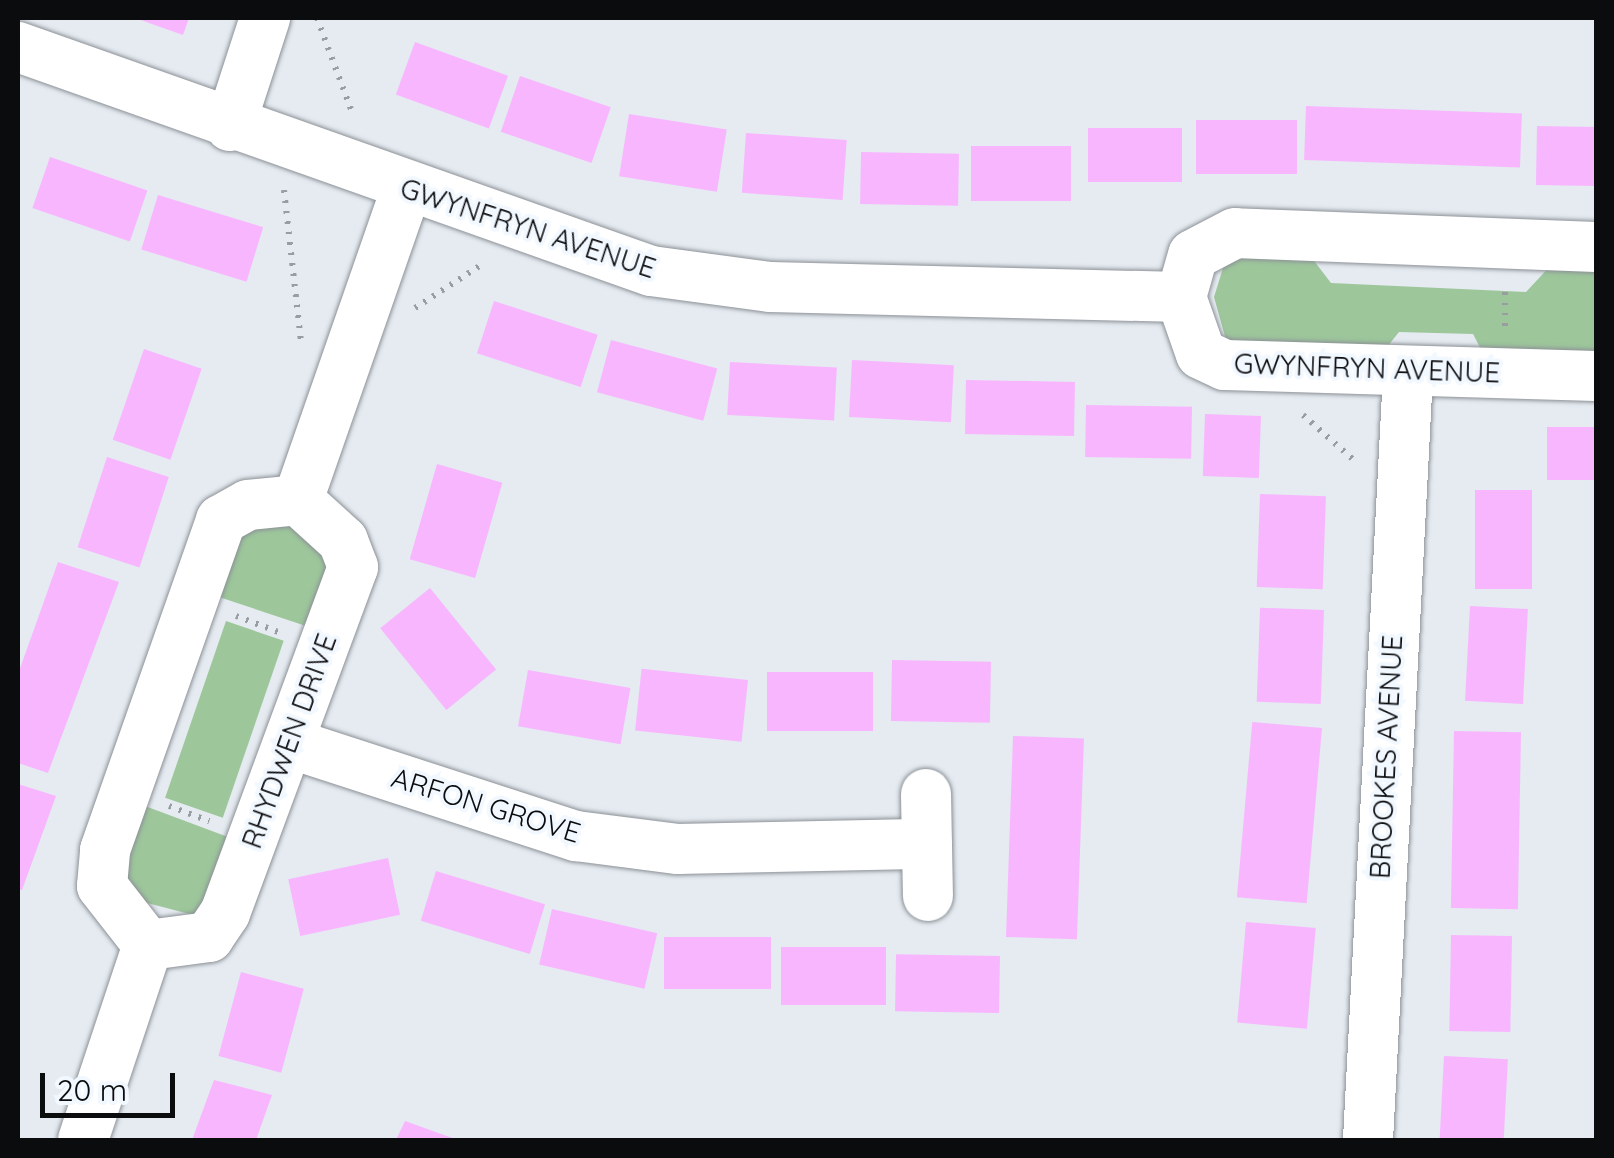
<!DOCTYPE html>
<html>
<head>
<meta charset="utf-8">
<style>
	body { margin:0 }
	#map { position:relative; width:1614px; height:1158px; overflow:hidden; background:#e5ebf1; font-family:Quicksand,sans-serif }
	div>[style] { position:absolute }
	.green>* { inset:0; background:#9dc69b; transform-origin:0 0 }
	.building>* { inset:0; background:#f8b6ff; transform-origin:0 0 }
	.path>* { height:6px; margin-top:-3px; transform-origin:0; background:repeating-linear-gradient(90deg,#999da1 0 2.5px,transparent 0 10.5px) }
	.roads { filter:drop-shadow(0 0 2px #8c9197) drop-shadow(0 0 2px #8c9197) }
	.minor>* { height:50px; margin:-25px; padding:0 25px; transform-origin:25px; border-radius:25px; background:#fff }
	span { translate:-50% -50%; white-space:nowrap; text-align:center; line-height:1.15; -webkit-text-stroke:8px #f2f8ff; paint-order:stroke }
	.street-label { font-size:28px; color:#0b0c0e }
	.frame { position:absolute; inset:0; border:20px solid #0b0c0e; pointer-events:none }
	.scale { position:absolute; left:40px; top:1073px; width:135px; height:45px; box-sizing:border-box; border:5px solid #0b0c0e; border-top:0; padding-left:12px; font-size:30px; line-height:35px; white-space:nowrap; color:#0b0c0e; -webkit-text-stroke:8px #f2f8ff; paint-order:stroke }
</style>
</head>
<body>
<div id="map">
	<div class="green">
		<i style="clip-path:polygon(1308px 253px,1331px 283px,1526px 292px,1553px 263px,1596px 265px,1596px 362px,1486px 359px,1473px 334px,1399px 332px,1379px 357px,1226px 340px,1214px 297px,1223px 268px,1236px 258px)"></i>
		<i style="clip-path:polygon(289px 519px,332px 553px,309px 627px,216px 596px,240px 526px)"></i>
		<i style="left:226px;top:621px;width:61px;height:187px;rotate:19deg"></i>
		<i style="clip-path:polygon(145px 806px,236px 840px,197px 916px,132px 899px,121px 877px)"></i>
	</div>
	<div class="building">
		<i style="clip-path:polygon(135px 18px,189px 18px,183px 35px)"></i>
		<i style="left:415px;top:42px;width:99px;height:56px;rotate:20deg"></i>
		<i style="left:520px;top:76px;width:96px;height:59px;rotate:19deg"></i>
		<i style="left:1306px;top:106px;width:216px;height:54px;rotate:2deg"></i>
		<i style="left:629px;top:114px;width:99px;height:63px;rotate:9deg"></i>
		<i style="left:1196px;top:120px;width:101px;height:54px"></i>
		<i style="left:1537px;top:126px;width:59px;height:59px;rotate:1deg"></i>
		<i style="left:1088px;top:128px;width:94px;height:54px"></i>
		<i style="left:746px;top:133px;width:101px;height:60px;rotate:4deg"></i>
		<i style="left:971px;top:146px;width:100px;height:55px"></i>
		<i style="left:861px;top:152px;width:98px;height:52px;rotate:1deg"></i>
		<i style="left:50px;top:157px;width:103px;height:54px;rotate:19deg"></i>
		<i style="left:158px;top:195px;width:110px;height:57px;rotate:17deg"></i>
		<i style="left:494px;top:301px;width:109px;height:55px;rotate:18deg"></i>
		<i style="left:611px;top:340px;width:110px;height:54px;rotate:15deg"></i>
		<i style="left:144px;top:349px;width:61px;height:96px;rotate:19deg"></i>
		<i style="left:852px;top:360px;width:102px;height:57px;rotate:3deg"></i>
		<i style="left:730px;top:362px;width:107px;height:53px;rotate:3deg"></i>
		<i style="left:966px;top:380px;width:109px;height:54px;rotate:1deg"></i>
		<i style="left:1086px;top:405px;width:106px;height:52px;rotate:1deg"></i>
		<i style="left:1205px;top:414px;width:56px;height:62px;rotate:2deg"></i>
		<i style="left:1547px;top:427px;width:49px;height:53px"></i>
		<i style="left:107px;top:457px;width:65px;height:95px;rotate:18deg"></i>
		<i style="left:437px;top:464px;width:68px;height:99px;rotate:16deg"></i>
		<i style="left:1475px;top:490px;width:57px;height:99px"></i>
		<i style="left:1260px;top:494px;width:66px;height:93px;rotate:2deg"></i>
		<i style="clip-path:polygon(58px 562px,119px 582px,48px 773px,18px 763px,18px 674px)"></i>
		<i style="left:430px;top:588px;width:105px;height:64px;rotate:51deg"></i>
		<i style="left:1470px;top:606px;width:58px;height:95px;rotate:3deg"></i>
		<i style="left:1324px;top:610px;width:94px;height:64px;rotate:92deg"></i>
		<i style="left:892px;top:660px;width:99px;height:61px;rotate:1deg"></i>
		<i style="left:528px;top:670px;width:104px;height:57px;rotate:10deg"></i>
		<i style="left:767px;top:672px;width:106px;height:59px"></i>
		<i style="left:748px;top:680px;width:62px;height:107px;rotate:96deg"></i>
		<i style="left:1322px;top:728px;width:176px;height:70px;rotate:95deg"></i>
		<i style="left:1454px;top:731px;width:67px;height:177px;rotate:1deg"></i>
		<i style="left:1013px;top:736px;width:71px;height:201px;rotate:2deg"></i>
		<i style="clip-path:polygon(18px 784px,56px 796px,22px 890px,18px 889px)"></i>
		<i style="left:388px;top:858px;width:58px;height:102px;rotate:78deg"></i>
		<i style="left:436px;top:871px;width:114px;height:52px;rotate:17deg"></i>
		<i style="left:552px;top:909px;width:108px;height:57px;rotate:13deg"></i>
		<i style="left:1246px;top:922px;width:70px;height:101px;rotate:5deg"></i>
		<i style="left:1451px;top:935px;width:61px;height:96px;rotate:1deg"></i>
		<i style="left:664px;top:937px;width:107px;height:52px"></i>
		<i style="left:886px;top:947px;width:58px;height:105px;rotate:90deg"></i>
		<i style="left:1000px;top:956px;width:57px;height:104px;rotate:91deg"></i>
		<i style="left:241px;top:972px;width:65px;height:87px;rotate:15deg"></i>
		<i style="left:1444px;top:1056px;width:64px;height:84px;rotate:3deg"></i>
		<i style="clip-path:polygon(214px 1080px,272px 1095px,256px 1140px,192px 1140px)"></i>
		<i style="clip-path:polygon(405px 1121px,458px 1140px,396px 1140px)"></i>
	</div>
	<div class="path">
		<i style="left:317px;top:18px;width:103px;rotate:69.6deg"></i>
		<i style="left:284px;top:190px;width:152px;rotate:83.6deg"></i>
		<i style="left:415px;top:308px;width:82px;rotate:-33.1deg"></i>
		<i style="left:1505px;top:326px;width:38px;rotate:-90deg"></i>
		<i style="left:1303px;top:415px;width:72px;rotate:41.6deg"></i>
		<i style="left:236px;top:616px;width:48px;rotate:20.7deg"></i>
		<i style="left:169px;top:806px;width:43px;rotate:20.6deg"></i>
	</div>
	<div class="roads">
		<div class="minor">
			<i style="left:18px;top:47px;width:671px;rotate:19.49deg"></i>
			<i style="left:651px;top:271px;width:120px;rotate:7.7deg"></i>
			<i style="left:770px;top:287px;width:411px;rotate:1.4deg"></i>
			<i style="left:230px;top:126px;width:114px;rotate:-72deg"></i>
			<i style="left:1596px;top:247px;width:361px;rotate:-177.8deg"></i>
			<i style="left:1235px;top:233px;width:47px;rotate:152.4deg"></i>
			<i style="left:1193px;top:255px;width:44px;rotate:105.9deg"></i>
			<i style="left:1181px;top:297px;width:60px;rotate:70.7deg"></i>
			<i style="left:1201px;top:354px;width:26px;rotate:25deg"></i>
			<i style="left:1225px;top:365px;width:371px;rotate:1.7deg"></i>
			<i style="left:298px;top:500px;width:61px;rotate:42.3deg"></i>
			<i style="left:343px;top:541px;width:28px;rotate:69deg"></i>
			<i style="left:353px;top:567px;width:369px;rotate:110.3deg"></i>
			<i style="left:225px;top:913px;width:29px;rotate:124deg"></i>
			<i style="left:209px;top:937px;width:62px;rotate:172.5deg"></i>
			<i style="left:148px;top:945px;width:75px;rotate:-127.9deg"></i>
			<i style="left:102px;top:886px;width:36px;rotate:-85deg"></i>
			<i style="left:105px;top:850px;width:350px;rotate:-70.6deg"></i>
			<i style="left:221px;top:520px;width:31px;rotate:-29deg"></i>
			<i style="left:248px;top:505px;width:50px;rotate:-5.7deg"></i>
			<i style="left:298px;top:500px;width:329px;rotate:-70.8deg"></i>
			<i style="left:289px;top:743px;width:302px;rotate:18deg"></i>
			<i style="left:576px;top:836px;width:103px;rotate:7.3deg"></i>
			<i style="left:678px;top:849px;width:249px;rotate:-1.2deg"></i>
			<i style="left:926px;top:794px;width:102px;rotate:88.9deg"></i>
			<i style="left:83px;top:1140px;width:206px;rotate:-71.6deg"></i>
			<i style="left:1368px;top:1140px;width:768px;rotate:-87.01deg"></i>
		</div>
	</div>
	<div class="street-label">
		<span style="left:528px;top:228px;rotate:18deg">GWYNFRYN AVENUE</span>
		<span style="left:1367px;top:368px;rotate:2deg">GWYNFRYN AVENUE</span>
		<span style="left:289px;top:741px;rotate:-70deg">RHYDWEN DRIVE</span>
		<span style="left:1386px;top:757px;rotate:-87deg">BROOKES AVENUE</span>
		<span style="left:486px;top:805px;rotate:17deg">ARFON GROVE</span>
	</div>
	<div class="frame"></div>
	<div class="scale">20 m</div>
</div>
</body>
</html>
